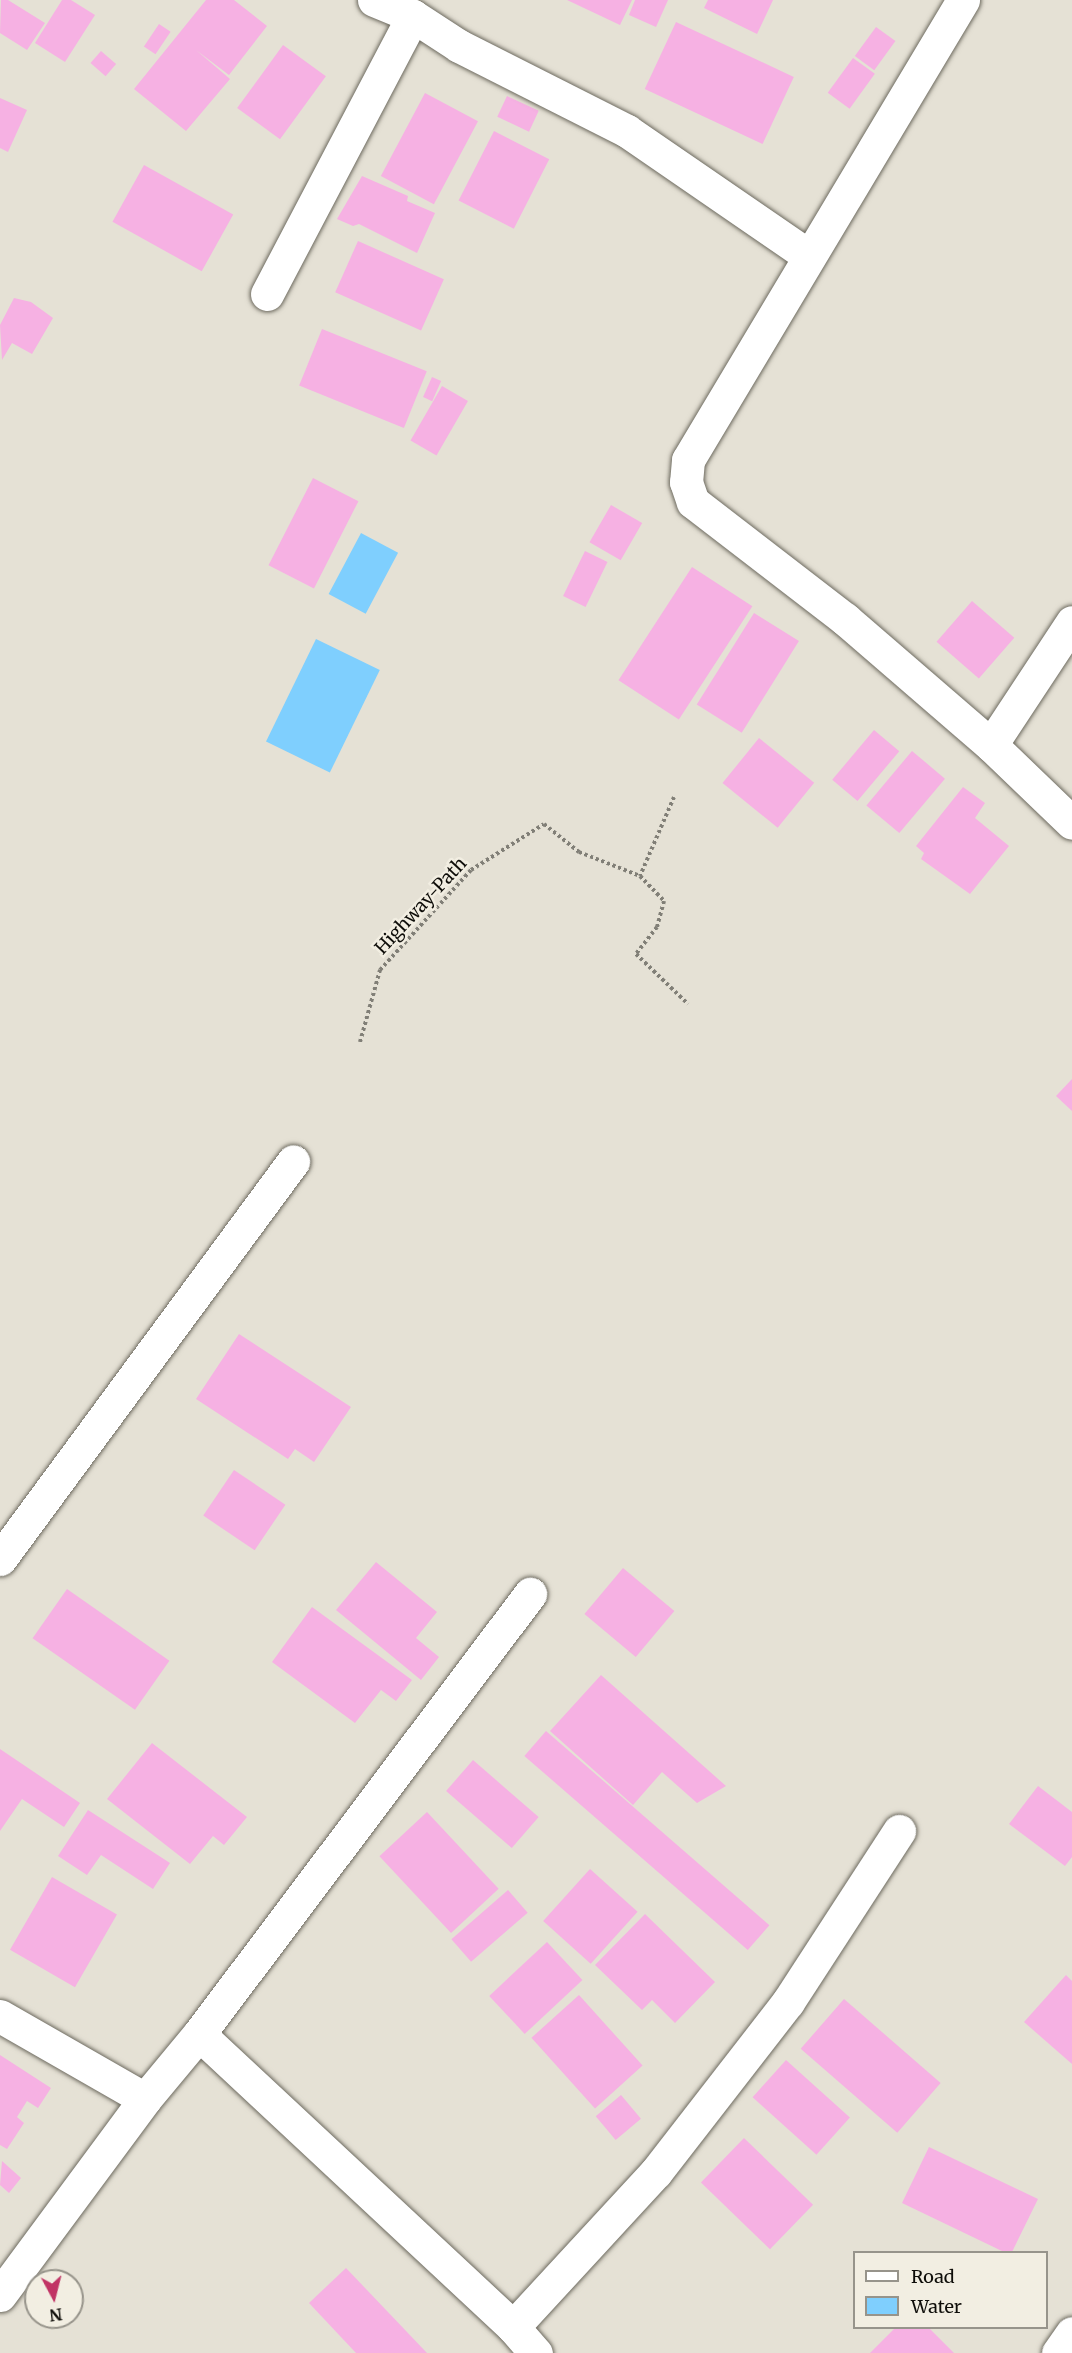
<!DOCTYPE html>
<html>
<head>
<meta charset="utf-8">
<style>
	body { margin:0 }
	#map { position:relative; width:1072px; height:2353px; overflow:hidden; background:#e5e1d5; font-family:Merriweather,serif }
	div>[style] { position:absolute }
	.water>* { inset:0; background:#7fcffe; transform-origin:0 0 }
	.building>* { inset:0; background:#f6b1e3; transform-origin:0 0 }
	.path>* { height:4px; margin-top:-2px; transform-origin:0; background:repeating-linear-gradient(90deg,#817f77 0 3px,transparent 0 6px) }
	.roads { filter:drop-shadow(0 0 2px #6d6a5f) drop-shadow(0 0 2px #6d6a5f) }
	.street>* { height:33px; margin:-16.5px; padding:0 16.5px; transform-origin:16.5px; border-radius:16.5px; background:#fff }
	span { translate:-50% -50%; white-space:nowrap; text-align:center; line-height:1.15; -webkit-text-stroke:5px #f2eee2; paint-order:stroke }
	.street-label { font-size:18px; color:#0e0d09 }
	.legend { position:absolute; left:853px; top:2251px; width:195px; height:78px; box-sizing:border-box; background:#f2eee2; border:2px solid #97948b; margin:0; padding:8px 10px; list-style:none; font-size:18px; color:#0e0d09 }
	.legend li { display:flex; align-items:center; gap:12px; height:30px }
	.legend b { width:30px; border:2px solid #97948b }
	.north { position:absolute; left:24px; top:2269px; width:60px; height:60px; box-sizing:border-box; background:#f2eee2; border:2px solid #97948b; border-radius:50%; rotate:173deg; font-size:16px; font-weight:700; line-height:24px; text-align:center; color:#0e0d09 }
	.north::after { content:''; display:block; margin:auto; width:21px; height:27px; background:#c13465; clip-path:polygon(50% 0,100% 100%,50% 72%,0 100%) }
</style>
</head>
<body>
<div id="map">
	<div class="water">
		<i style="left:361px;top:533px;width:42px;height:69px;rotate:28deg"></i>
		<i style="left:316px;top:639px;width:71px;height:114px;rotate:26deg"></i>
	</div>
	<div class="building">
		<i style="clip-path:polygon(1px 0,8px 0,45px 23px,27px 50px,0 33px)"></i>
		<i style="clip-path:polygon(62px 0,71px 0,95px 15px,65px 62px,35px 43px)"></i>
		<i style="clip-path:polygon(206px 0,234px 0,267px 26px,229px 75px,196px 50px,230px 79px,186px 131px,134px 89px)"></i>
		<i style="clip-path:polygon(567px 0,632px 0,620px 25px)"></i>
		<i style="clip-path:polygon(635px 0,668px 0,656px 27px,629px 15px)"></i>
		<i style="clip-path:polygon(708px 0,773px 0,757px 34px,704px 8px)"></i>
		<i style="left:676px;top:22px;width:130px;height:74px;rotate:25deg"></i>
		<i style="left:159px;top:24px;width:14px;height:27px;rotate:34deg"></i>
		<i style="left:876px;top:27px;width:24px;height:36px;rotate:36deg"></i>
		<i style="left:283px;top:45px;width:53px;height:78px;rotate:36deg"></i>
		<i style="left:101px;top:51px;width:20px;height:16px;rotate:41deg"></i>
		<i style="left:853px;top:58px;width:27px;height:43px;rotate:36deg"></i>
		<i style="left:425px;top:93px;width:60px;height:94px;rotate:28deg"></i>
		<i style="left:507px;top:96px;width:35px;height:23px;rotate:25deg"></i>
		<i style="clip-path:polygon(0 98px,27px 110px,8px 152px,0 148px)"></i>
		<i style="left:494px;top:131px;width:62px;height:78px;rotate:27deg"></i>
		<i style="left:144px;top:165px;width:102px;height:65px;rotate:29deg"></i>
		<i style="clip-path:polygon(362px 176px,408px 196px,407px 201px,435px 213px,417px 253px,359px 224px,353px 226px,337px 219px)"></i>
		<i style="left:358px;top:241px;width:94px;height:56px;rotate:24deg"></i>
		<i style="clip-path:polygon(14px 298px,31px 302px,53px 318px,32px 354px,12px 343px,2px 360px,0 325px)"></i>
		<i style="left:322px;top:329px;width:113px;height:61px;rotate:22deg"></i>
		<i style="left:432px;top:377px;width:10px;height:22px;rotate:24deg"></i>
		<i style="left:442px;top:386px;width:30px;height:63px;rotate:30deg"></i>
		<i style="left:313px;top:478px;width:51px;height:98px;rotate:27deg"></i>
		<i style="left:611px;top:505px;width:36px;height:43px;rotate:30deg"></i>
		<i style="left:585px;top:551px;width:25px;height:50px;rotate:26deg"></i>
		<i style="left:692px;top:567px;width:72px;height:135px;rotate:33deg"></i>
		<i style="left:972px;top:601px;width:56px;height:54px;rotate:41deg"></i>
		<i style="left:754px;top:613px;width:53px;height:108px;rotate:32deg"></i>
		<i style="left:874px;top:730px;width:33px;height:65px;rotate:40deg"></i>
		<i style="left:759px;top:738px;width:71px;height:58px;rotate:39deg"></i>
		<i style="left:912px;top:751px;width:43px;height:71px;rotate:40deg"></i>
		<i style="clip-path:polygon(963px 787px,985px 803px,975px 818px,1009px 846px,970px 894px,921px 859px,924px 853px,916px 846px)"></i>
		<i style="clip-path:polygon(1072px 1079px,1072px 1111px,1056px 1096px)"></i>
		<i style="clip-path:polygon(239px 1334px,351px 1407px,314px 1462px,295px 1449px,288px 1459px,196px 1399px)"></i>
		<i style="left:234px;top:1470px;width:62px;height:55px;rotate:34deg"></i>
		<i style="clip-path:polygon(376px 1562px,437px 1612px,416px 1638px,439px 1657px,421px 1680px,336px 1610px)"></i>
		<i style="left:623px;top:1568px;width:67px;height:60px;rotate:40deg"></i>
		<i style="left:67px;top:1589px;width:125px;height:60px;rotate:35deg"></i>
		<i style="clip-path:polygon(312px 1607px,412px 1680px,396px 1701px,381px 1690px,355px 1723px,272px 1662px)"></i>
		<i style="clip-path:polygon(601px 1675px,726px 1786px,697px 1803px,662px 1772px,633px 1805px,550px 1731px)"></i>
		<i style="left:546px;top:1731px;width:296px;height:33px;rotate:41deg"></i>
		<i style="clip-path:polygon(152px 1743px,247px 1817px,224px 1845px,213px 1836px,190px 1864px,107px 1799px)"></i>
		<i style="clip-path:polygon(0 1749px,80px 1803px,64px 1827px,22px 1799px,0 1831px)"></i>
		<i style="left:473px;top:1760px;width:87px;height:41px;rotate:41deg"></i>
		<i style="clip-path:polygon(1038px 1786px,1072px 1812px,1072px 1857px,1065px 1866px,1009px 1824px)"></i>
		<i style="clip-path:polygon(88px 1810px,170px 1863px,153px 1889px,101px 1855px,87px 1875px,58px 1856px)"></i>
		<i style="left:427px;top:1812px;width:105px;height:65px;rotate:47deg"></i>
		<i style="left:590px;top:1869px;width:64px;height:70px;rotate:42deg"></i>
		<i style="left:52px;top:1877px;width:75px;height:84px;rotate:30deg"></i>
		<i style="left:508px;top:1890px;width:30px;height:75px;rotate:49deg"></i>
		<i style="clip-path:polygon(645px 1914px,715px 1982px,675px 2023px,652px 2000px,642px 2010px,595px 1965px)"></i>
		<i style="left:547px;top:1942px;width:52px;height:79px;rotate:47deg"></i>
		<i style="clip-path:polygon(1066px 1975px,1072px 1981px,1072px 2064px,1024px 2022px)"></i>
		<i style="left:579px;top:1995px;width:95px;height:64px;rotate:48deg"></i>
		<i style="left:844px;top:1999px;width:128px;height:66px;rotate:41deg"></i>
		<i style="clip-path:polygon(0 2055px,51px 2088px,38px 2108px,27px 2101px,17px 2117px,24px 2123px,7px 2149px,0 2145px)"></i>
		<i style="left:786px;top:2060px;width:86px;height:50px;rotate:42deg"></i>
		<i style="left:621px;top:2095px;width:31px;height:33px;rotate:50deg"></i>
		<i style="left:744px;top:2138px;width:96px;height:62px;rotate:44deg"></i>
		<i style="clip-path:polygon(929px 2147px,1038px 2199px,1012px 2252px,1004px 2252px,902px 2203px)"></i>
		<i style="clip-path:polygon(2px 2161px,21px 2178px,9px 2193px,0 2185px)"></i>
		<i style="clip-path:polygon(346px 2268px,427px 2353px,356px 2353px,309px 2303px)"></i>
		<i style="clip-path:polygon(895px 2328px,929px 2328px,954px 2353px,870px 2353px)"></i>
	</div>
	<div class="path">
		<i style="left:674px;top:797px;width:86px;rotate:113.3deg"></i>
		<i style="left:640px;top:876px;width:35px;rotate:46deg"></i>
		<i style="left:664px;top:901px;width:27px;rotate:105deg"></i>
		<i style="left:657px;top:927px;width:34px;rotate:128deg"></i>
		<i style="left:636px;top:954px;width:72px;rotate:43.9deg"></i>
		<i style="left:360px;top:1042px;width:75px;rotate:-74.5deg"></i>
		<i style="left:380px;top:970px;width:135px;rotate:-47.7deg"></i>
		<i style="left:471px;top:870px;width:86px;rotate:-32.2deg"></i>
		<i style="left:544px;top:824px;width:45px;rotate:38.7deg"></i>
		<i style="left:579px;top:852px;width:66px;rotate:21.5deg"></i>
	</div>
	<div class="roads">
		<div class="street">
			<i style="left:374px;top:0;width:42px;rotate:22.3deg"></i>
			<i style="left:413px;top:16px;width:55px;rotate:33.1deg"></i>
			<i style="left:459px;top:46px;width:188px;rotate:26.8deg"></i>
			<i style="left:627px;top:131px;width:221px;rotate:34.5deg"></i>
			<i style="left:963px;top:0;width:536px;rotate:120.87deg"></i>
			<i style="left:688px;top:460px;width:22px;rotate:95deg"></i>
			<i style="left:686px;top:482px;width:21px;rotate:71deg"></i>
			<i style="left:693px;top:502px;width:192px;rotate:37.6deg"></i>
			<i style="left:845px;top:619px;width:193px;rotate:40.8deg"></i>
			<i style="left:991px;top:745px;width:112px;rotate:43.9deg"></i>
			<i style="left:267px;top:294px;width:314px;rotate:-62.3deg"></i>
			<i style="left:991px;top:745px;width:147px;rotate:-56.6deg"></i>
			<i style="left:0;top:1559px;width:494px;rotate:-53.6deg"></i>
			<i style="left:0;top:2016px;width:167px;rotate:29.8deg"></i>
			<i style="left:199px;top:2034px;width:551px;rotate:-53.05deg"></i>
			<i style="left:0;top:2295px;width:244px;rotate:-53.5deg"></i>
			<i style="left:145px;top:2099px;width:85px;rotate:-50.3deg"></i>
			<i style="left:199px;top:2034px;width:429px;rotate:43deg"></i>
			<i style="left:513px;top:2327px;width:35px;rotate:49deg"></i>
			<i style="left:513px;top:2327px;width:211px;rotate:-47.3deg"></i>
			<i style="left:656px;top:2172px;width:215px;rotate:-52.2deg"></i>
			<i style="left:788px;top:2002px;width:204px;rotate:-57deg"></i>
			<i style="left:1058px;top:2353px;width:24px;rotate:-55deg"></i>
		</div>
	</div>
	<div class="street-label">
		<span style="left:421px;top:906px;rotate:-47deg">Highway-Path</span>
	</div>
	<ul class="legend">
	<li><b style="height:8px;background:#fff"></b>Road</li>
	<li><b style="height:16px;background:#7fcffe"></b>Water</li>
	</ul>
	<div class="north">N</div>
</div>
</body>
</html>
